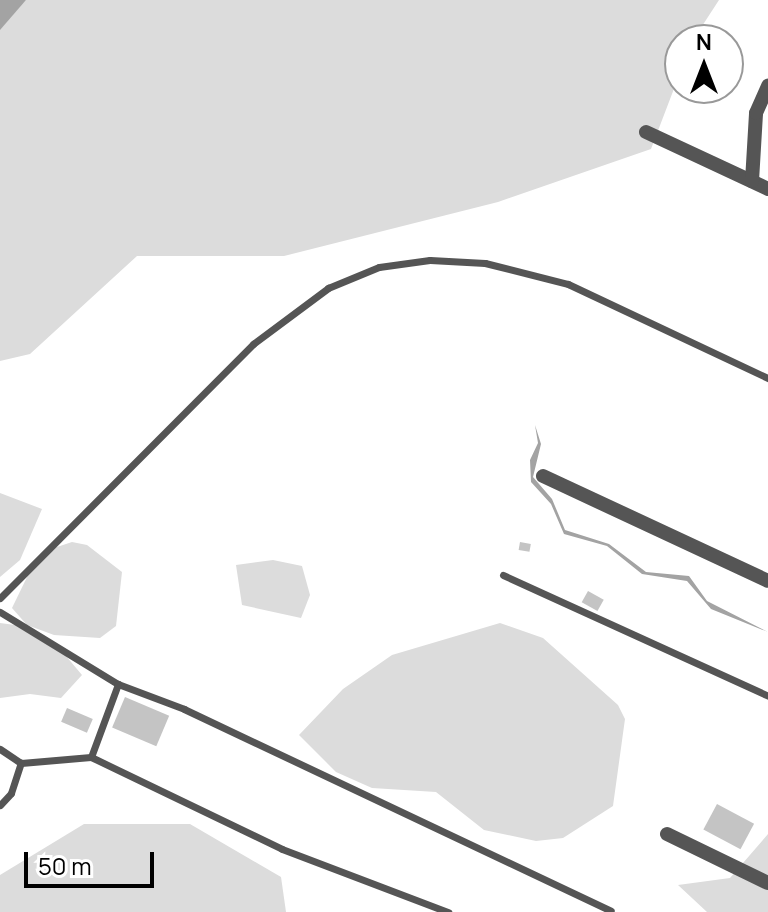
<!DOCTYPE html>
<html>
<head>
<meta charset="utf-8">
<style>
	body { margin:0 }
	#map { position:relative; width:768px; height:912px; overflow:hidden; background:#fff; font-family:Manrope,sans-serif }
	div>[style] { position:absolute }
	.green>* { inset:0; background:#dcdcdc }
	.water>* { inset:0; background:#a3a3a3 }
	.building>* { inset:0; background:#c4c4c4; transform-origin:0 0 }
	.service>* { height:7px; margin:-3.5px; padding:0 3.5px; transform-origin:3.5px; border-radius:3.5px; background:#555 }
	.minor>* { height:14px; margin:-7px; padding:0 7px; transform-origin:7px; border-radius:7px; background:#555 }
	span { translate:-50% -50%; white-space:nowrap; text-align:center; line-height:1.15; -webkit-text-stroke:6px #fff; paint-order:stroke }
	.north { position:absolute; left:664px; top:24px; width:80px; height:80px; box-sizing:border-box; background:#fff; border:2px solid #999; border-radius:50%; rotate:0deg; font-size:22px; font-weight:700; line-height:32px; text-align:center; color:#000 }
	.north::after { content:''; display:block; margin:auto; width:28px; height:36px; background:#000; clip-path:polygon(50% 0,100% 100%,50% 72%,0 100%) }
	.scale { position:absolute; left:24px; top:852px; width:130px; height:36px; box-sizing:border-box; border:4px solid #000; border-top:0; padding-left:10px; font-size:24px; line-height:28px; white-space:nowrap; color:#000; -webkit-text-stroke:6px #fff; paint-order:stroke }
</style>
</head>
<body>
<div id="map">
	<div class="green">
		<i style="clip-path:polygon(26px 0,719px 0,693px 40px,680px 40px,680px 73px,651px 149px,498px 202px,284px 256px,137px 256px,30px 354px,0 361px,0 20px)"></i>
		<i style="clip-path:polygon(0 493px,42px 509px,20px 560px,0 577px)"></i>
		<i style="clip-path:polygon(72px 542px,87px 545px,122px 572px,116px 626px,100px 638px,54px 635px,27px 625px,12px 608px,29px 573px,51px 549px)"></i>
		<i style="clip-path:polygon(273px 560px,302px 566px,310px 595px,301px 618px,242px 605px,236px 565px)"></i>
		<i style="clip-path:polygon(0 623px,15px 625px,66px 656px,82px 675px,61px 698px,30px 694px,0 698px)"></i>
		<i style="clip-path:polygon(500px 623px,543px 638px,618px 705px,625px 719px,613px 806px,563px 838px,536px 841px,484px 830px,436px 792px,372px 788px,336px 772px,299px 735px,343px 689px,392px 655px)"></i>
		<i style="clip-path:polygon(84px 824px,190px 824px,281px 877px,286px 912px,0 912px,0 875px)"></i>
		<i style="clip-path:polygon(768px 834px,768px 912px,707px 912px,678px 885px,730px 878px)"></i>
	</div>
	<div class="water">
		<i style="clip-path:polygon(0 0,26px 0,0 30px)"></i>
		<i style="clip-path:polygon(535px 425px,541px 444px,533px 477px,552px 499px,565px 530px,609px 544px,646px 572px,689px 576px,707px 601px,768px 632px,711px 609px,687px 581px,642px 574px,607px 546px,564px 534px,551px 504px,531px 482px,530px 460px,538px 443px)"></i>
	</div>
	<div class="building">
		<i style="left:520px;top:542px;width:11px;height:8px;rotate:10deg"></i>
		<i style="left:588px;top:591px;width:18px;height:13px;rotate:29deg"></i>
		<i style="left:125px;top:697px;width:48px;height:33px;rotate:23deg"></i>
		<i style="left:67px;top:708px;width:28px;height:15px;rotate:23deg"></i>
		<i style="left:717px;top:804px;width:42px;height:29px;rotate:28deg"></i>
	</div>
	<div class="service">
		<i style="left:503px;top:575px;width:291px;rotate:24.5deg"></i>
		<i style="left:0;top:598px;width:359px;rotate:-45.1deg"></i>
		<i style="left:253px;top:344px;width:94px;rotate:-36.7deg"></i>
		<i style="left:328px;top:288px;width:55px;rotate:-22.4deg"></i>
		<i style="left:379px;top:267px;width:51px;rotate:-7.8deg"></i>
		<i style="left:430px;top:260px;width:55px;rotate:3.1deg"></i>
		<i style="left:485px;top:263px;width:86px;rotate:14.2deg"></i>
		<i style="left:568px;top:284px;width:221px;rotate:25.2deg"></i>
		<i style="left:0;top:612px;width:138px;rotate:31.4deg"></i>
		<i style="left:118px;top:684px;width:71px;rotate:20.7deg"></i>
		<i style="left:184px;top:709px;width:472px;rotate:25.3deg"></i>
		<i style="left:0;top:749px;width:25px;rotate:34deg"></i>
		<i style="left:21px;top:763px;width:70px;rotate:-4.9deg"></i>
		<i style="left:91px;top:757px;width:212px;rotate:25.7deg"></i>
		<i style="left:282px;top:849px;width:178px;rotate:20.8deg"></i>
		<i style="left:91px;top:757px;width:78px;rotate:-69.7deg"></i>
		<i style="left:0;top:805px;width:16px;rotate:-47deg"></i>
		<i style="left:11px;top:793px;width:32px;rotate:-72deg"></i>
	</div>
	<div class="minor">
		<i style="left:646px;top:132px;width:135px;rotate:25deg"></i>
		<i style="left:752px;top:181px;width:68px;rotate:-86.6deg"></i>
		<i style="left:756px;top:113px;width:30px;rotate:-66deg"></i>
		<i style="left:543px;top:476px;width:248px;rotate:25deg"></i>
		<i style="left:667px;top:834px;width:112px;rotate:25.9deg"></i>
	</div>
	<div class="north">N</div>
	<div class="scale">50 m</div>
</div>
</body>
</html>
